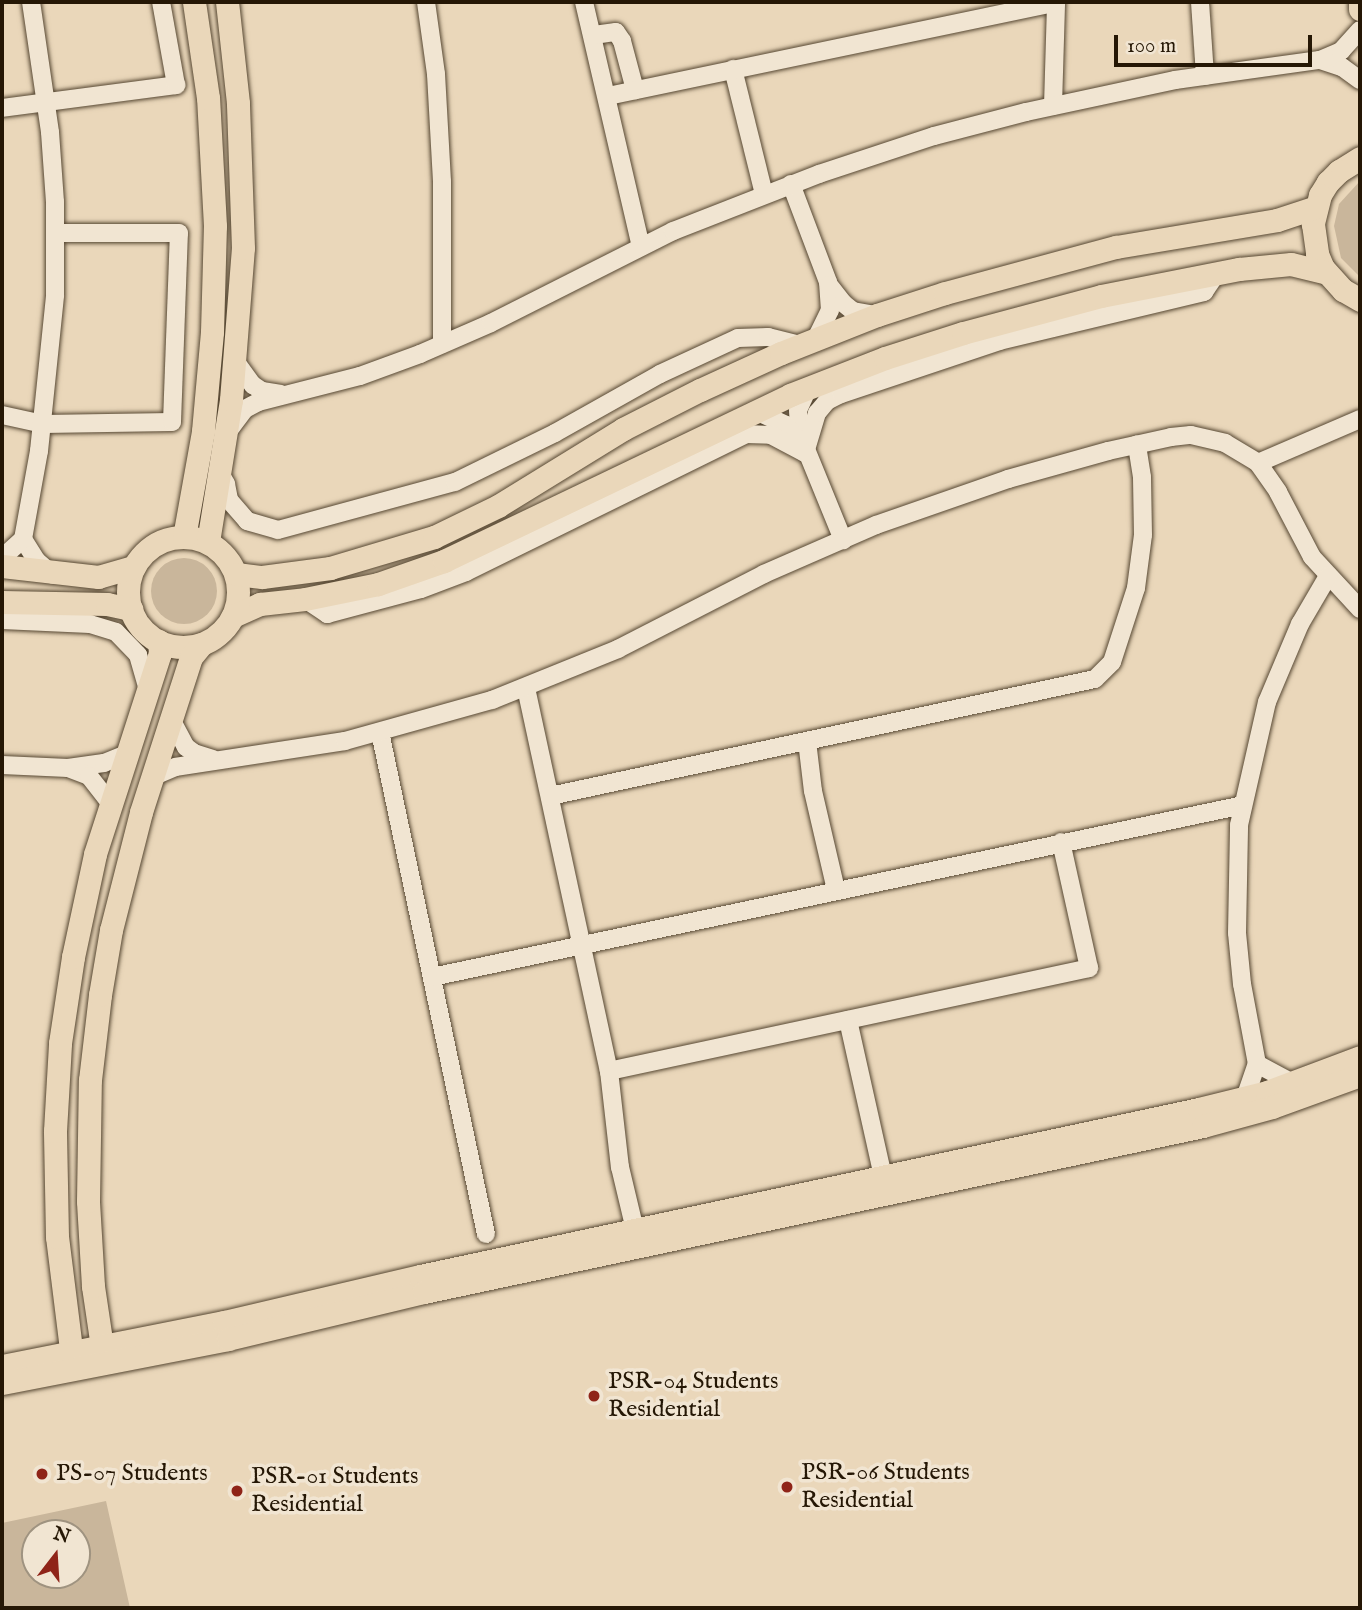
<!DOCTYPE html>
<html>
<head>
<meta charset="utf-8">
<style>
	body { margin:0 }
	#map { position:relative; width:1362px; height:1610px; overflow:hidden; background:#ead7ba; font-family:"IM FELL English",serif }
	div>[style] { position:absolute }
	.green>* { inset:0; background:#c9b69b }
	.round { border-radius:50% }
	.roads { filter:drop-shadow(0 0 2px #564732) drop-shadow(0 0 2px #564732) }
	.minor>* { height:18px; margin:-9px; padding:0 9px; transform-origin:9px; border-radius:9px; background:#f1e5d2 }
	.major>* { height:23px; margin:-11.5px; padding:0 11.5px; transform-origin:11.5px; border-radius:11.5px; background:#ead7ba }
	.major>.ring { margin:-11.5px; padding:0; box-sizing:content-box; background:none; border:23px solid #ead7ba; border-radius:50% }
	.dots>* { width:19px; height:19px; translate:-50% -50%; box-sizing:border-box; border:4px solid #f1e5d2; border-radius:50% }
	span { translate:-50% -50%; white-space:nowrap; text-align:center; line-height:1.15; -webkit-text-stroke:7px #f1e5d2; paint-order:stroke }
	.poi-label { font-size:24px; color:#251705 }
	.left { translate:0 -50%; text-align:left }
	.frame { position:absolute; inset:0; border:4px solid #251705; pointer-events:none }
	.north { position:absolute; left:21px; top:1519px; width:70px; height:70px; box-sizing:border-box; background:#f1e5d2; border:2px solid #9f9380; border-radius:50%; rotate:17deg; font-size:19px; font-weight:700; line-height:28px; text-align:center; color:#251705 }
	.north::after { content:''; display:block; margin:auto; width:24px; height:32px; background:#8f2418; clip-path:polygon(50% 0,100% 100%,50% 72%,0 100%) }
	.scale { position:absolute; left:1114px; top:35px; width:198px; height:32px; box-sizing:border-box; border:4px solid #251705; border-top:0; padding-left:9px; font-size:21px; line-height:24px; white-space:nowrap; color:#251705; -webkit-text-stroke:5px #f1e5d2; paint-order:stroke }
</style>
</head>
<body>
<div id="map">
	<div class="green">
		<i style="clip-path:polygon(1360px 181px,1360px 277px,1341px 258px,1334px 226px,1339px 204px)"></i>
		<i class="round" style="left:151px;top:558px;width:66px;height:66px"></i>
		<i style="clip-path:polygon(evenodd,106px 1501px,130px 1608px,2px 1608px,2px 1523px,106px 1501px,35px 1533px,77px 1533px,77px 1575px,35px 1575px,35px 1533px)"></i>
	</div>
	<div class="roads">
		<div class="minor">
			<i style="left:426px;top:2px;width:73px;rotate:82.1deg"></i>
			<i style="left:436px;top:74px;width:108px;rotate:86.8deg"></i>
			<i style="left:442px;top:182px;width:162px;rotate:90deg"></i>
			<i style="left:584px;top:2px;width:251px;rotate:76.9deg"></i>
			<i style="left:1200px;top:2px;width:74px;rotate:86.1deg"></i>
			<i style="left:594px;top:35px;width:22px;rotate:-8deg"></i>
			<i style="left:616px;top:32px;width:11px;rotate:56deg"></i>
			<i style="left:622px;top:41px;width:51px;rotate:75.1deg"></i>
			<i style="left:1320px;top:60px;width:23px;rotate:18deg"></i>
			<i style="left:1342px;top:67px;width:22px;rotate:36deg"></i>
			<i style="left:733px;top:69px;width:129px;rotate:76.1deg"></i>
			<i style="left:608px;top:96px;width:458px;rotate:-11.8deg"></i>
			<i style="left:1053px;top:106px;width:104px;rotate:-88.3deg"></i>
			<i style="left:2px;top:108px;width:176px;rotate:-7.5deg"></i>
			<i style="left:176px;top:85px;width:84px;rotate:-100.2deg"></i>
			<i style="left:791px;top:184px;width:105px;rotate:69.3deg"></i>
			<i style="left:828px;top:282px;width:28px;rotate:86deg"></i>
			<i style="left:830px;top:310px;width:32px;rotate:116deg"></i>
			<i style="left:829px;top:285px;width:23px;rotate:52deg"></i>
			<i style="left:843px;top:303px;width:13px;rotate:39deg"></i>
			<i style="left:853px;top:311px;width:23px;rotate:10deg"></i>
			<i style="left:236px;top:362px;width:29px;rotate:54deg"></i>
			<i style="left:253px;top:385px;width:11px;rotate:34deg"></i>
			<i style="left:262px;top:391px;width:19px;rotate:9deg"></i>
			<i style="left:808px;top:388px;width:24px;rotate:114deg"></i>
			<i style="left:798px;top:410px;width:22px;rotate:87deg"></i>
			<i style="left:799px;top:432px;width:117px;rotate:67.8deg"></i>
			<i style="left:756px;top:411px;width:33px;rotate:25deg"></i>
			<i style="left:786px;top:425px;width:22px;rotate:54deg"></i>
			<i style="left:2px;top:415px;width:42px;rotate:12.4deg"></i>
			<i style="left:43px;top:424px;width:129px;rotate:-0.9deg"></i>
			<i style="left:172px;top:422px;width:189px;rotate:-87.9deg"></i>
			<i style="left:179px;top:233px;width:124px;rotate:180deg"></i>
			<i style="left:226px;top:434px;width:31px;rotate:-53deg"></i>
			<i style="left:245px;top:409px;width:15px;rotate:-28deg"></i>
			<i style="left:258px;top:402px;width:105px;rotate:-14.3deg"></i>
			<i style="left:360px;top:376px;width:64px;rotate:-20.1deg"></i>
			<i style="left:420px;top:354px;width:77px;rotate:-23.6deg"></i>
			<i style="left:491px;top:323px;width:204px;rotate:-26.8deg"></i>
			<i style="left:673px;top:231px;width:157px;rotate:-21.3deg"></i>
			<i style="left:819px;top:174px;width:121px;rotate:-18.3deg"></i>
			<i style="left:934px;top:136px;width:95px;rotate:-14.6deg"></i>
			<i style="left:1026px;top:112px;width:152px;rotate:-12.1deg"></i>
			<i style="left:1175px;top:80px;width:146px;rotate:-7.9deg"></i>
			<i style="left:1320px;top:60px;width:23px;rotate:-23deg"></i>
			<i style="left:1341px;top:51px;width:28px;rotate:-48deg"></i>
			<i style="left:805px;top:453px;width:42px;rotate:-73.3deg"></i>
			<i style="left:817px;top:413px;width:16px;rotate:-50deg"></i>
			<i style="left:827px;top:401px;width:16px;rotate:-27deg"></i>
			<i style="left:841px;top:394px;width:167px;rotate:-18.5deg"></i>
			<i style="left:999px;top:341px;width:211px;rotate:-13.4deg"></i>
			<i style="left:1204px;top:292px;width:23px;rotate:-56deg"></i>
			<i style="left:1258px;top:463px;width:111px;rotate:-23.3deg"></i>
			<i style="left:220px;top:473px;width:13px;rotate:61deg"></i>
			<i style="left:226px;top:484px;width:16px;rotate:79deg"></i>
			<i style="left:229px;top:500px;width:28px;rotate:49deg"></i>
			<i style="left:247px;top:521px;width:32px;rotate:16deg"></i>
			<i style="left:278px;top:530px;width:183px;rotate:-15.2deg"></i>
			<i style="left:455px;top:482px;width:111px;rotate:-26.1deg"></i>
			<i style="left:555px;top:433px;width:120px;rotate:-29.3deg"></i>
			<i style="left:660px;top:374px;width:86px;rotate:-24.8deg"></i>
			<i style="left:738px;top:338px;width:30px;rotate:-2deg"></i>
			<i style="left:768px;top:337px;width:34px;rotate:14deg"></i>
			<i style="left:23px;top:539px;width:26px;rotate:58deg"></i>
			<i style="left:37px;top:561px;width:21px;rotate:41deg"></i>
			<i style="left:2px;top:558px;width:28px;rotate:-42deg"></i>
			<i style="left:23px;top:539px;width:89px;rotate:-79.7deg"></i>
			<i style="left:39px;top:451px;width:157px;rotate:-84.1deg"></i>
			<i style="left:55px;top:295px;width:93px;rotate:-90deg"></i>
			<i style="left:55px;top:202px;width:70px;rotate:-94.1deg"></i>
			<i style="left:50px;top:132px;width:131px;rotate:-98.3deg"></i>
			<i style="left:305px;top:599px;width:27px;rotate:34deg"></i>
			<i style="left:327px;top:614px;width:97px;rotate:-14.9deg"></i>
			<i style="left:421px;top:589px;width:48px;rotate:-20.7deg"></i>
			<i style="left:466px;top:572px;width:312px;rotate:-26.2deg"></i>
			<i style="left:746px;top:434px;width:25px;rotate:2deg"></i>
			<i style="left:771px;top:435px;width:38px;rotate:28deg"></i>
			<i style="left:2px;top:620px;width:88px;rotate:2.6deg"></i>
			<i style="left:90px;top:624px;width:27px;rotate:17deg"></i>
			<i style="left:116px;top:632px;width:32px;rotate:46deg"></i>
			<i style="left:138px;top:655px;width:36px;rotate:74deg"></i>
			<i style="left:526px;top:688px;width:392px;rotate:77.8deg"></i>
			<i style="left:609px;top:1071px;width:97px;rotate:83.5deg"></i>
			<i style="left:620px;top:1167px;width:65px;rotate:76.6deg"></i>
			<i style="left:171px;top:719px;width:32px;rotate:62deg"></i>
			<i style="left:186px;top:747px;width:10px;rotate:37deg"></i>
			<i style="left:194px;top:753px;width:20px;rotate:18deg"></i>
			<i style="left:380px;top:732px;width:513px;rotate:78.08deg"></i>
			<i style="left:807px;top:741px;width:50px;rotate:83.2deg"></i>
			<i style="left:813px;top:791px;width:102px;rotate:76.9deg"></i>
			<i style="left:2px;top:765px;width:66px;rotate:2.6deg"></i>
			<i style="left:68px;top:768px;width:36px;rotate:-8deg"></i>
			<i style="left:104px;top:763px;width:24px;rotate:-22deg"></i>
			<i style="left:71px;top:769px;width:19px;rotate:21deg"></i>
			<i style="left:89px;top:776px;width:33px;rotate:52deg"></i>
			<i style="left:152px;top:777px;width:25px;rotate:-23deg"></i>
			<i style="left:175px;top:767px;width:172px;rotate:-8.7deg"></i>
			<i style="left:345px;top:741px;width:153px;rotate:-15.6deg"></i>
			<i style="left:492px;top:700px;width:136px;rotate:-22deg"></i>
			<i style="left:618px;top:649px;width:164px;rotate:-27.2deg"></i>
			<i style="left:764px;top:574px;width:122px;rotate:-23.6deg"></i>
			<i style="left:876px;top:525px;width:140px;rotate:-19.2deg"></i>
			<i style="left:1008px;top:479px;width:104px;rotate:-15.6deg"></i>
			<i style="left:1108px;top:451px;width:65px;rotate:-12.5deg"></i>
			<i style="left:1171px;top:437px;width:20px;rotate:-6deg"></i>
			<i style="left:1191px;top:435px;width:35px;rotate:13deg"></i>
			<i style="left:1225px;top:443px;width:39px;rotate:31deg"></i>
			<i style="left:1258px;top:463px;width:35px;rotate:55deg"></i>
			<i style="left:1278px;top:492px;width:73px;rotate:62.4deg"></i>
			<i style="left:1312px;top:557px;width:71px;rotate:47.3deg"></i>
			<i style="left:550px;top:796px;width:557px;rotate:-12.12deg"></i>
			<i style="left:1095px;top:679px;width:24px;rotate:-45deg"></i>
			<i style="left:1112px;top:662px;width:78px;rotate:-72deg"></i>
			<i style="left:1136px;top:588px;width:53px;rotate:-82.5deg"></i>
			<i style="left:1143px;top:535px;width:58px;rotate:-91deg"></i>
			<i style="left:1142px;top:477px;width:33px;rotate:-99deg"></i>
			<i style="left:432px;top:977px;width:829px;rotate:-11.97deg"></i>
			<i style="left:848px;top:1020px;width:161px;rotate:77.4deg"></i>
			<i style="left:1257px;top:1064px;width:38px;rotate:28deg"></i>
			<i style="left:609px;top:1071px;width:491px;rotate:-12.1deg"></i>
			<i style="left:1089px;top:968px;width:129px;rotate:-102.5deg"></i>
			<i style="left:1245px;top:1098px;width:36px;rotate:-71deg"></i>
			<i style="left:1257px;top:1064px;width:81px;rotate:-100.6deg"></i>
			<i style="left:1242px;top:984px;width:51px;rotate:-95.6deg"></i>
			<i style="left:1237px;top:933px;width:108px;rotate:-88.9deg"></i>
			<i style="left:1239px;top:825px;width:126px;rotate:-77.2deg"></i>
			<i style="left:1267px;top:702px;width:85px;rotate:-67.1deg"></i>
			<i style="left:1300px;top:624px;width:56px;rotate:-59.7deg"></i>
		</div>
		<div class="major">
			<i style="left:1360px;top:2px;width:7px;rotate:90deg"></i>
			<i style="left:1360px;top:158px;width:25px;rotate:148deg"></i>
			<i style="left:1339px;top:171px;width:16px;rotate:135deg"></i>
			<i style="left:1328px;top:182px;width:15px;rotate:122deg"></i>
			<i style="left:1320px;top:195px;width:30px;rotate:104deg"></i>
			<i style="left:1313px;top:224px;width:30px;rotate:82deg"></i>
			<i style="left:1317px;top:254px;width:15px;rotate:67deg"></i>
			<i style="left:1323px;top:268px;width:30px;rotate:48deg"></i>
			<i style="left:1343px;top:290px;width:20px;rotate:30deg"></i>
			<i class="ring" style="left:128px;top:537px;width:87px;height:87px"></i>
			<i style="left:184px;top:537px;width:108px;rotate:-79.8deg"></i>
			<i style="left:203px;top:431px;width:99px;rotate:-84.8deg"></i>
			<i style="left:212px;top:332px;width:106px;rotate:-88.4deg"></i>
			<i style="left:215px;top:226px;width:128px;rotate:-93.1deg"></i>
			<i style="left:208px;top:98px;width:97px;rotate:-98.3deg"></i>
			<i style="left:208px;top:542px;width:144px;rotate:-80.8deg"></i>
			<i style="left:231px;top:400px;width:152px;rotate:-85.5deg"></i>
			<i style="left:243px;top:248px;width:145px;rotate:-92deg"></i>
			<i style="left:238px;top:103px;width:102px;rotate:-96.2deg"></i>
			<i style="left:2px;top:566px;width:97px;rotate:6.5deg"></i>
			<i style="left:98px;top:577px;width:37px;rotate:-16deg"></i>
			<i style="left:236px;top:574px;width:26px;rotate:7deg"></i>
			<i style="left:262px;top:577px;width:69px;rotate:-7.5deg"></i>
			<i style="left:330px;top:568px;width:109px;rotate:-16.6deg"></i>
			<i style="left:434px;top:537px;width:71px;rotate:-25.8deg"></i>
			<i style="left:498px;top:506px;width:147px;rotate:-31.6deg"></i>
			<i style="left:623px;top:429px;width:86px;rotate:-26.9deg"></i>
			<i style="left:700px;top:390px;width:89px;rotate:-24.6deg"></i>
			<i style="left:781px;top:353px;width:103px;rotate:-21.6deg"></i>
			<i style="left:877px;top:315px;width:71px;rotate:-17.9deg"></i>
			<i style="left:945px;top:293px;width:177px;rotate:-15.1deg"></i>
			<i style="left:1116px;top:247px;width:163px;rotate:-9.5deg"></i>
			<i style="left:1277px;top:220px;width:41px;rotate:-18.4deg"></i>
			<i style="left:2px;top:602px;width:105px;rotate:1.1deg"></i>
			<i style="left:107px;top:604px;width:25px;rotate:12deg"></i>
			<i style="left:233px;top:616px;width:30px;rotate:-24deg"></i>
			<i style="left:260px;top:604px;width:45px;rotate:-6.3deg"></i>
			<i style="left:305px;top:599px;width:75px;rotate:-11.6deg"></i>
			<i style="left:378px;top:584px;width:70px;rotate:-19.2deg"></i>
			<i style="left:444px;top:561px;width:384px;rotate:-25.6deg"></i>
			<i style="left:790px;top:395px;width:102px;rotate:-21.3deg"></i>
			<i style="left:885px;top:358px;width:82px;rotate:-17.8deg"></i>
			<i style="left:963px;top:333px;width:143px;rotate:-15deg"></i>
			<i style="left:1101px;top:296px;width:141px;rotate:-11.1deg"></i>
			<i style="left:1239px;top:269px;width:52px;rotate:-5.5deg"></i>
			<i style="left:1291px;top:264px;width:37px;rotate:14deg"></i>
			<i style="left:104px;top:1360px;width:75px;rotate:-98.5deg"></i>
			<i style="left:93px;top:1286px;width:85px;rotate:-93.4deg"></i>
			<i style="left:88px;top:1201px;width:121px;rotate:-89.1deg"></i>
			<i style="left:90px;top:1080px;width:86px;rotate:-83.3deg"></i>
			<i style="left:100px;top:995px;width:66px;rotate:-80.4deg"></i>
			<i style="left:111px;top:930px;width:122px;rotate:-75.7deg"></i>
			<i style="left:141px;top:812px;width:163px;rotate:-72.1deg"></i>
			<i style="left:191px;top:657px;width:17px;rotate:-50deg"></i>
			<i style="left:73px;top:1365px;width:129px;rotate:-97.1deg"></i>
			<i style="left:57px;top:1237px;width:106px;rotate:-91.1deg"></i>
			<i style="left:55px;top:1131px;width:88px;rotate:-86.7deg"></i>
			<i style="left:60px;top:1043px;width:87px;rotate:-81.4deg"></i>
			<i style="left:73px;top:957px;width:105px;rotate:-77.9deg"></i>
			<i style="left:95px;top:854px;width:211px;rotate:-72.1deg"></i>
			<i style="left:160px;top:653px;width:12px;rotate:-95deg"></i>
			<i style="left:2px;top:1366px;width:226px;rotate:-11.2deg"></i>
			<i style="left:224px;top:1322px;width:201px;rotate:-13.2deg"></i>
			<i style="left:420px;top:1276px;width:797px;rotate:-12.1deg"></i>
			<i style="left:1199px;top:1109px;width:70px;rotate:-14deg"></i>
			<i style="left:1267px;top:1092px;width:99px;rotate:-20.6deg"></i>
			<i style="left:2px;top:1383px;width:230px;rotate:-11deg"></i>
			<i style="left:228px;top:1339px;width:202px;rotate:-13.5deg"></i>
			<i style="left:424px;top:1292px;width:796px;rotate:-12.03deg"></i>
			<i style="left:1203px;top:1126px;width:72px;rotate:-15.4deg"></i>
			<i style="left:1272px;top:1107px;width:94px;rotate:-20deg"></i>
		</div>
	</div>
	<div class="dots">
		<i style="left:594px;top:1396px;background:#8f2418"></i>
		<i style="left:42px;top:1474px;background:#8f2418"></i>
		<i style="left:787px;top:1487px;background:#8f2418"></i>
		<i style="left:237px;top:1491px;background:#8f2418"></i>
	</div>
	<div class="poi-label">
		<span class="left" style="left:608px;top:1396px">PSR-04 Students<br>Residential</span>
		<span class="left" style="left:801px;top:1487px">PSR-06 Students<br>Residential</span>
		<span class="left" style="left:56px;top:1474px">PS-07 Students</span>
		<span class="left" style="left:251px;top:1491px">PSR-01 Students<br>Residential</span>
	</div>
	<div class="frame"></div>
	<div class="north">N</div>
	<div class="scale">100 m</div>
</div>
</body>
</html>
